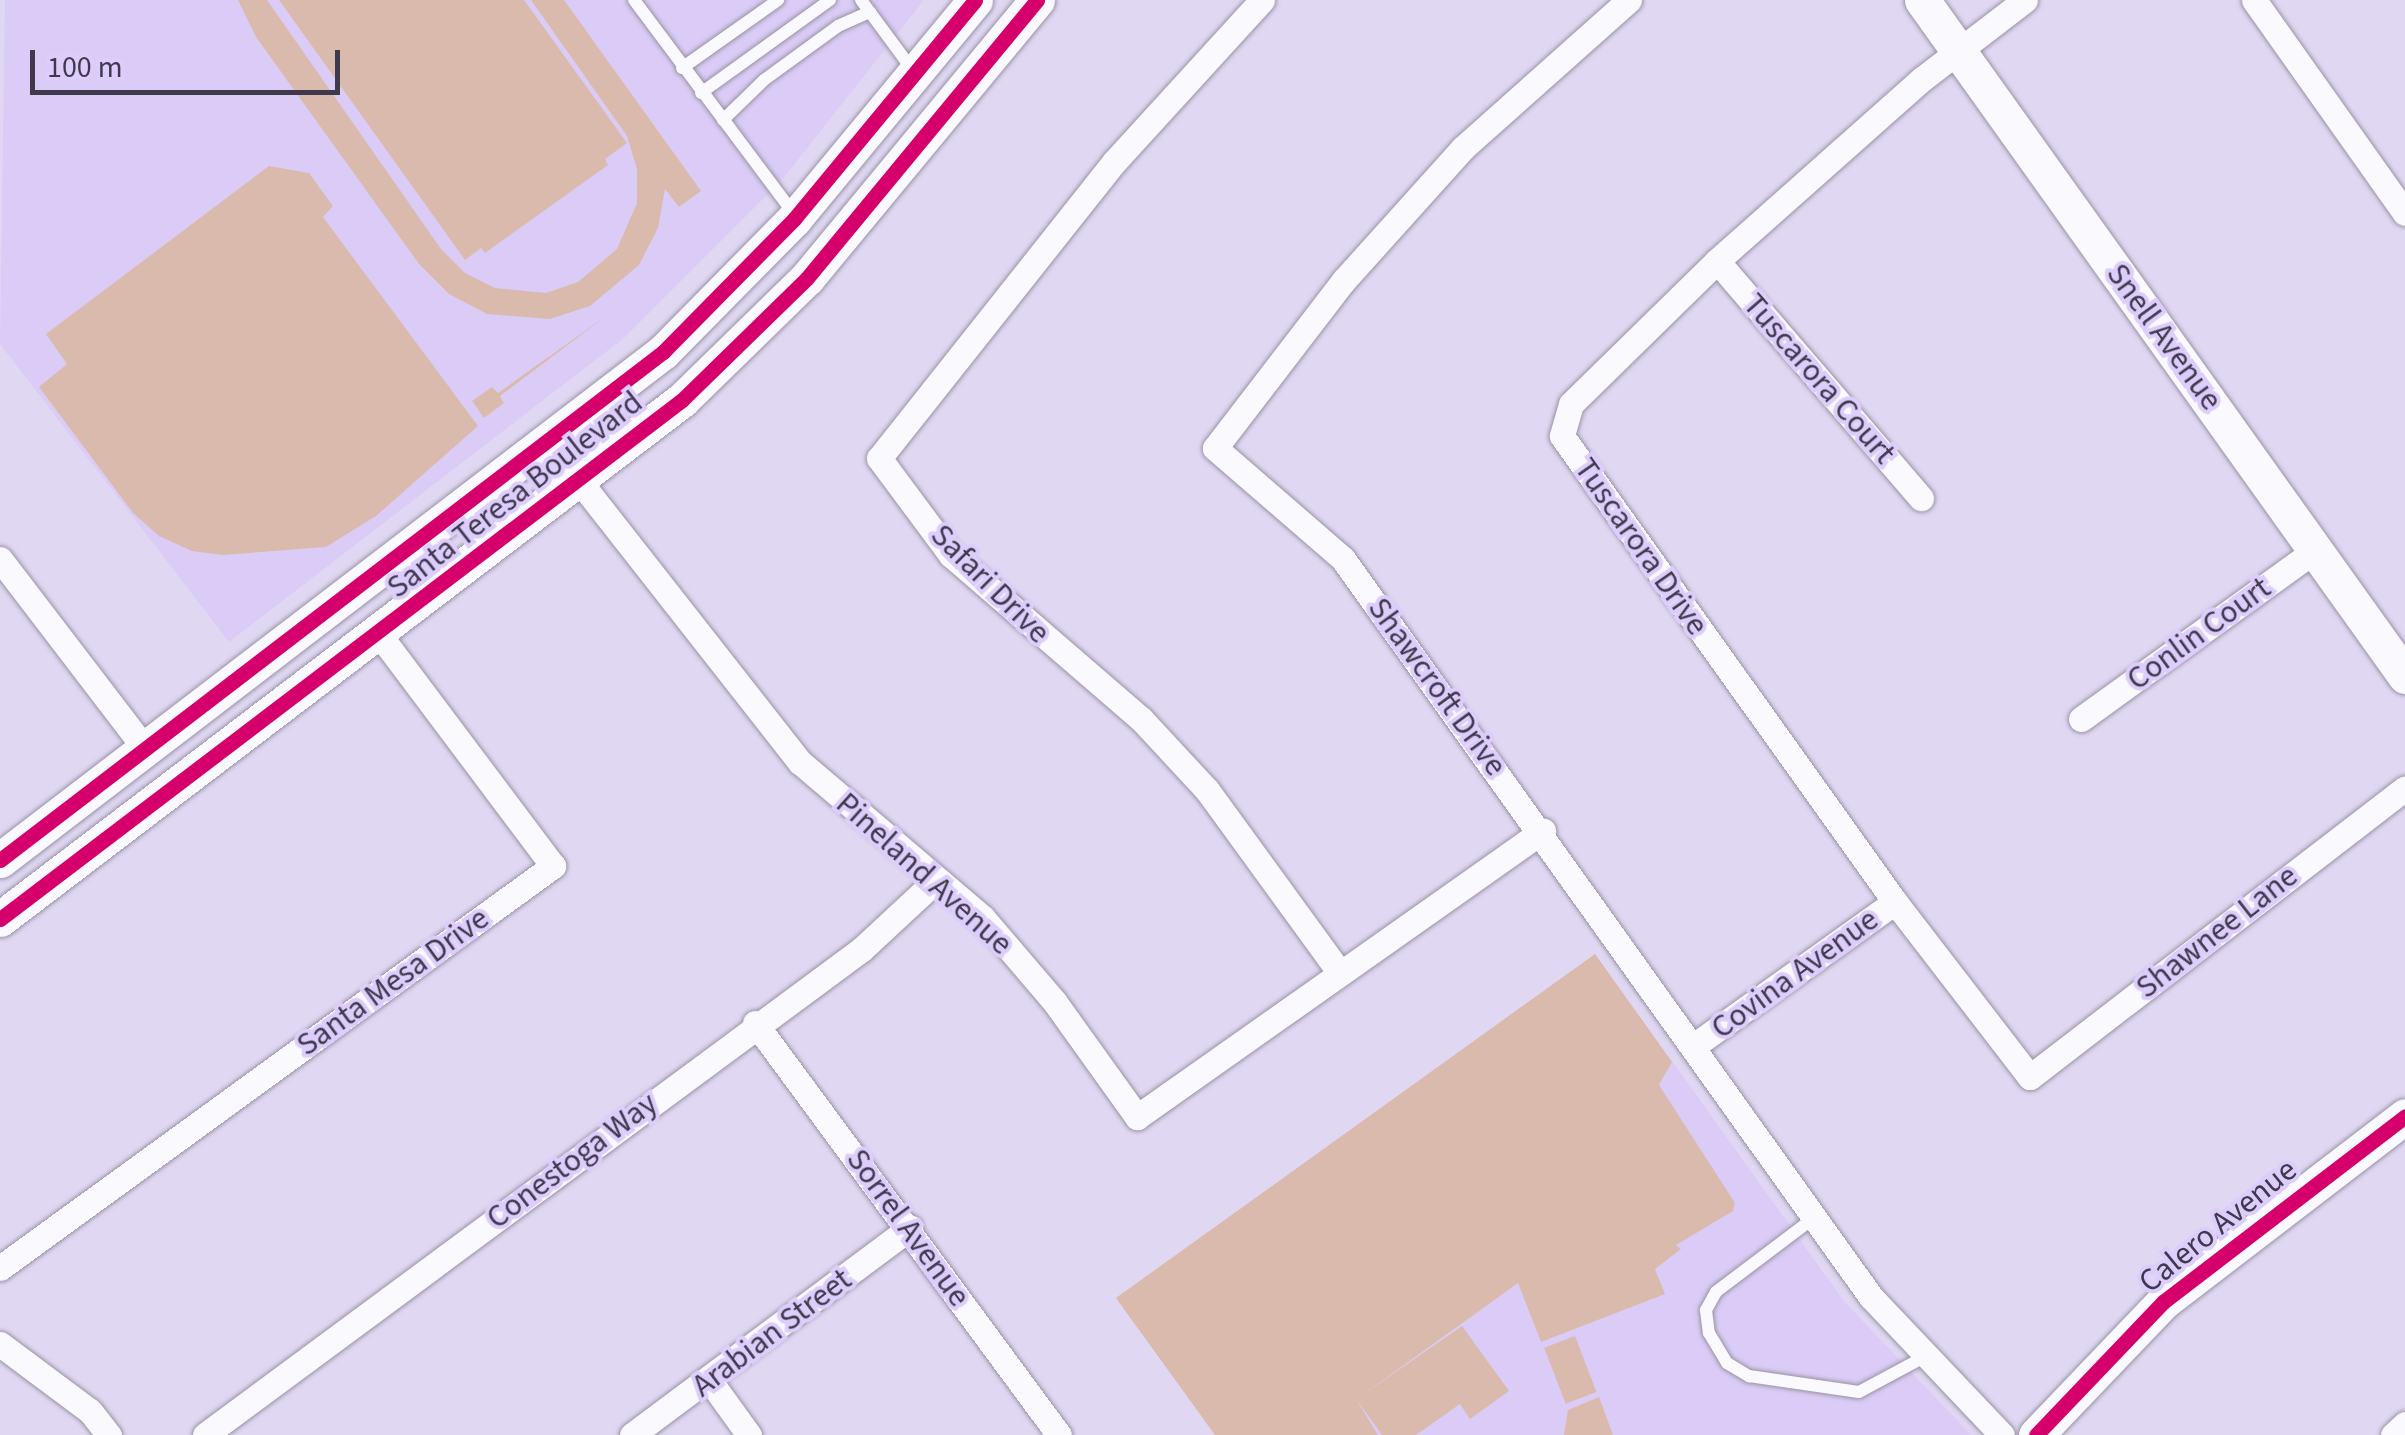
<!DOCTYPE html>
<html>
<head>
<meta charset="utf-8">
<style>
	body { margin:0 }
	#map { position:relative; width:2405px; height:1435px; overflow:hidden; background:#e0d8f2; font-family:"Source Sans 3",sans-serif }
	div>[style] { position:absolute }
	.built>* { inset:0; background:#daccf6 }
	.green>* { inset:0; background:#dbbaae; transform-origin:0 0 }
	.roads { filter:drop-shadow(0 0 2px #9993a6) drop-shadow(0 0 2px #9993a6) }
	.lane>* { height:12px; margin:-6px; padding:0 6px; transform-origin:6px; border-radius:6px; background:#faf9fd }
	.street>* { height:25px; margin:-12.5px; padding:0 12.5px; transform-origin:12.5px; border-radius:12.5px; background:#faf9fd }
	.secondary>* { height:35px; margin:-17.5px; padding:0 17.5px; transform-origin:17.5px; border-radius:17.5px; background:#faf9fd }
	.cycleway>* { height:15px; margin:-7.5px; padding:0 7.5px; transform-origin:7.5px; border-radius:7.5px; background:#d6006c }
	span { translate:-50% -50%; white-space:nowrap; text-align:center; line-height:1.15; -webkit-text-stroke:8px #ddcdfc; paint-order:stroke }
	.street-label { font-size:32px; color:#3f394b }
	.scale { position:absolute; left:30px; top:50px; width:310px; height:45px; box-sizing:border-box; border:5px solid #3f394b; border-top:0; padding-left:12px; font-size:30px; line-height:35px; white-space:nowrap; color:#3f394b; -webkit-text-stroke:8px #ddcdfc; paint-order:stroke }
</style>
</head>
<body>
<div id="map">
	<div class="built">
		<i style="clip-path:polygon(5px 0,924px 0,782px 180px,624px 338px,229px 642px,0 344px)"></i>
		<i style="clip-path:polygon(1595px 954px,1844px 1301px,1971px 1435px,1215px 1435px,1116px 1298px)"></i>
	</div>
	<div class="green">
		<i style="clip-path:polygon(238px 0,267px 0,441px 249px,465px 273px,495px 288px,546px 293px,578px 282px,617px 249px,637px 203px,637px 169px,627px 136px,531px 0,564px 0,701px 191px,679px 207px,665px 189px,658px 228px,639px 265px,590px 306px,550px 319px,487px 314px,449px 294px,419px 264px,256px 37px)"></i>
		<i style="clip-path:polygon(279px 0,524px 0,627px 143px,605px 159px,608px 165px,485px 253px,481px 248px,465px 260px)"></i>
		<i style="clip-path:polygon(269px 166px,309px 173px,333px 206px,323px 217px,478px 426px,376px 516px,326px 547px,222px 555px,192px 551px,159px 536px,133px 513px,39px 387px,67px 364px,46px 334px)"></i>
		<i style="clip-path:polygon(606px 316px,500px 396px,504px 403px,484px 418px,472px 401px,492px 387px,498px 393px)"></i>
		<i style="clip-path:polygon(1595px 954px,1672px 1062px,1659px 1085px,1735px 1203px,1733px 1211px,1676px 1245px,1681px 1249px,1655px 1269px,1665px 1294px,1541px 1342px,1518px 1283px,1361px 1396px,1462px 1326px,1509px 1391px,1470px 1419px,1460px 1404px,1416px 1435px,1382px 1435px,1356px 1399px,1378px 1435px,1215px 1435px,1116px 1298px)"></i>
		<i style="left:1575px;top:1336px;width:60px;height:33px;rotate:69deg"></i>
		<i style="clip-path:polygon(1599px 1397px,1613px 1435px,1564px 1435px,1568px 1410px)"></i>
	</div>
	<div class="roads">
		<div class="lane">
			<i style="left:634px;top:0;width:267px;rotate:53.2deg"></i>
			<i style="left:861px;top:0;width:89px;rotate:53.6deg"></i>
			<i style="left:682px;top:68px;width:118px;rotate:-35.3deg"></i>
			<i style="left:701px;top:93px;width:159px;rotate:-35.8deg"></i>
			<i style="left:723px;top:120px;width:57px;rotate:-44.3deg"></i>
			<i style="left:764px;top:80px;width:92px;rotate:-36.1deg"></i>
			<i style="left:838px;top:26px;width:35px;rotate:-24deg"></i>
			<i style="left:1815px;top:1217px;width:124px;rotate:142.9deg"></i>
			<i style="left:1716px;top:1292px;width:21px;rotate:119deg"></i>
			<i style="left:1706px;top:1310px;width:23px;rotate:83deg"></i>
			<i style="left:1709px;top:1333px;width:35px;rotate:59deg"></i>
			<i style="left:1727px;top:1363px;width:26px;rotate:31deg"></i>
			<i style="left:1749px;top:1376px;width:111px;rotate:8.3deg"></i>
			<i style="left:1859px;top:1392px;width:74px;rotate:-28.3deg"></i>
		</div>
		<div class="street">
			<i style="left:1262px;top:0;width:219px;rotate:132.4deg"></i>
			<i style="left:1114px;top:162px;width:378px;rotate:128.4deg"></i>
			<i style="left:879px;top:458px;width:121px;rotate:53.4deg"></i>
			<i style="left:951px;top:555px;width:251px;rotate:40.8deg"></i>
			<i style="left:1141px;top:719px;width:97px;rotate:47.1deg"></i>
			<i style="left:1207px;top:790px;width:226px;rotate:54deg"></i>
			<i style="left:1629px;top:0;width:222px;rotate:138.3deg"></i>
			<i style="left:1463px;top:148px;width:178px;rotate:132deg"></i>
			<i style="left:1344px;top:280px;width:212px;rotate:127.5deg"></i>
			<i style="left:1215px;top:448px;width:169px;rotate:40.9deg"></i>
			<i style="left:1343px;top:559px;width:907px;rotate:54.42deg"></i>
			<i style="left:1871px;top:1297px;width:190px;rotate:46.5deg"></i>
			<i style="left:2025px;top:0;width:130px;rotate:142.5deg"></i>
			<i style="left:1922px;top:79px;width:274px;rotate:138.4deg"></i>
			<i style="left:1717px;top:261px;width:204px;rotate:135.6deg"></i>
			<i style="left:1571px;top:404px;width:33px;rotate:106deg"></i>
			<i style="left:1562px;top:436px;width:573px;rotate:54.45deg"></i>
			<i style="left:1895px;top:902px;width:221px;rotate:52.4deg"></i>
			<i style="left:2030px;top:1077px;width:473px;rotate:-37.6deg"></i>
			<i style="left:2254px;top:0;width:261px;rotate:54.7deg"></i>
			<i style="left:1717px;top:261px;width:313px;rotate:49.3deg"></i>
			<i style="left:581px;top:483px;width:355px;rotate:51.9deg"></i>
			<i style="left:800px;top:762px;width:240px;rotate:40.4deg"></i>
			<i style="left:983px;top:918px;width:109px;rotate:49.5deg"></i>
			<i style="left:1054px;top:1001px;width:143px;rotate:54.4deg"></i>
			<i style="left:1137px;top:1117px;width:497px;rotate:-35.2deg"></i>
			<i style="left:0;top:559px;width:240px;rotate:52.6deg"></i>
			<i style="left:2081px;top:719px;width:291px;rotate:-35.8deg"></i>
			<i style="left:755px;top:1023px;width:512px;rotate:53.58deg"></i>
			<i style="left:1695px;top:1045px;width:246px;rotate:-35.6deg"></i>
			<i style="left:0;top:1268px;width:684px;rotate:-36.02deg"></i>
			<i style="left:553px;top:866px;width:290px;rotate:-126.9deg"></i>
			<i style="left:0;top:1344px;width:112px;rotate:36.7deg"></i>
			<i style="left:90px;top:1411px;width:31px;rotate:52deg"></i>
			<i style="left:710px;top:1381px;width:67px;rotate:54.2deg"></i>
			<i style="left:205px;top:1435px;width:817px;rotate:-36.49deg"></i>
			<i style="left:862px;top:949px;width:98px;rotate:-42.9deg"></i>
			<i style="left:632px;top:1435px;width:347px;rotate:-36.7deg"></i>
			<i style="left:2393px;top:1435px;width:16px;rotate:-43deg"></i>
		</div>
		<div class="secondary">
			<i style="left:1922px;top:0;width:831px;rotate:54.45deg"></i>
			<i style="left:0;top:860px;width:835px;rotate:-37.46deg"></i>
			<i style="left:663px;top:352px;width:187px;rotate:-45.4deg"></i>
			<i style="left:794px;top:219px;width:284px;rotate:-50.4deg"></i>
			<i style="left:0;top:919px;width:857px;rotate:-37.27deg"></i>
			<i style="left:682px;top:400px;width:175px;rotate:-44.3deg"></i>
			<i style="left:807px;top:278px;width:361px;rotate:-50.4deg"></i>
			<i style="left:2036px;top:1435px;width:184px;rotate:-46.3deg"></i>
			<i style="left:2163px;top:1302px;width:305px;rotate:-37.5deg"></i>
		</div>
	</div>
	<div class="cycleway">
		<i style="left:0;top:860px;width:835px;rotate:-37.46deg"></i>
		<i style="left:663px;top:352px;width:187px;rotate:-45.4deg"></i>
		<i style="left:794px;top:219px;width:284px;rotate:-50.4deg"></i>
		<i style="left:0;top:919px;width:857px;rotate:-37.27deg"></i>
		<i style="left:682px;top:400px;width:175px;rotate:-44.3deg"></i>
		<i style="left:807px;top:278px;width:361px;rotate:-50.4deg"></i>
		<i style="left:2036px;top:1435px;width:184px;rotate:-46.3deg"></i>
		<i style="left:2163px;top:1302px;width:305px;rotate:-37.5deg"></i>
	</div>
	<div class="street-label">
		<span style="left:2164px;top:337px;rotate:54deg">Snell Avenue</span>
		<span style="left:1819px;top:379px;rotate:49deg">Tuscarora Court</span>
		<span style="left:515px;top:495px;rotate:-38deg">Santa Teresa Boulevard</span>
		<span style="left:1641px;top:547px;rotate:55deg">Tuscarora Drive</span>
		<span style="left:990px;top:584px;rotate:45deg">Safari Drive</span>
		<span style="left:2199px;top:634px;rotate:-36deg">Conlin Court</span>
		<span style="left:1437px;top:687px;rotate:54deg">Shawcroft Drive</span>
		<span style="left:924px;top:874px;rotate:42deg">Pineland Avenue</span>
		<span style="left:2217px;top:932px;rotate:-38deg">Shawnee Lane</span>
		<span style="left:1795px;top:974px;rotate:-36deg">Covina Avenue</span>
		<span style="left:393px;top:982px;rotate:-36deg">Santa Mesa Drive</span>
		<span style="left:572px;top:1161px;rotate:-37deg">Conestoga Way</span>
		<span style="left:2218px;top:1226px;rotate:-39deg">Calero Avenue</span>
		<span style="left:908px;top:1228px;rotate:54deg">Sorrel Avenue</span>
		<span style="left:772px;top:1333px;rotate:-37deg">Arabian Street</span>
	</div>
	<div class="scale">100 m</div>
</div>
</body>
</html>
